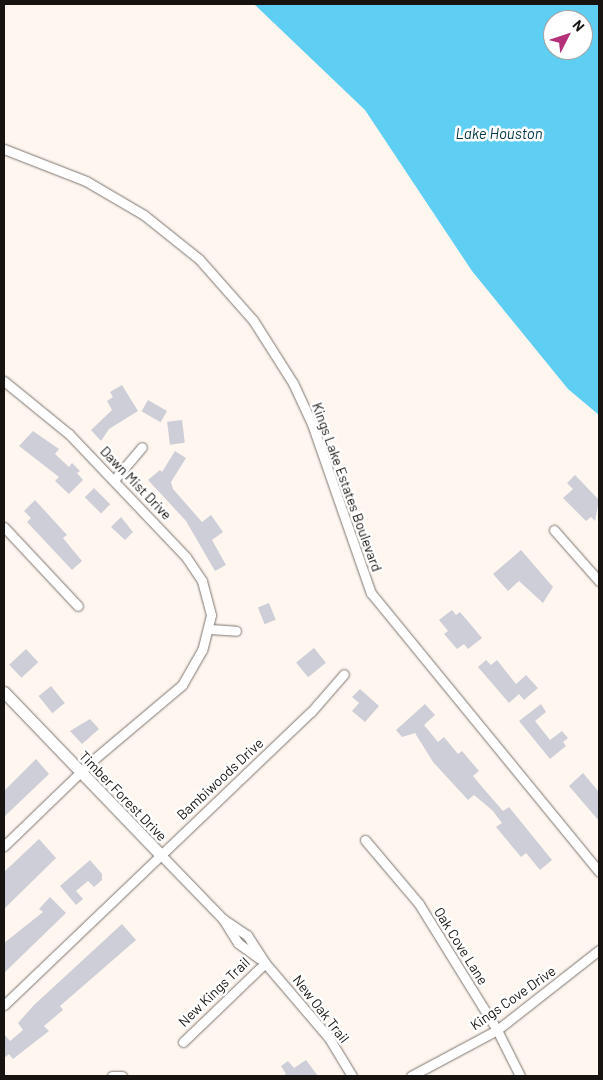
<!DOCTYPE html>
<html>
<head>
<meta charset="utf-8">
<style>
	body { margin:0 }
	#map { position:relative; width:603px; height:1080px; overflow:hidden; background:#fef6ef; font-family:Barlow,sans-serif }
	div>[style] { position:absolute }
	.water>* { inset:0; background:#5ecff3 }
	.building>* { inset:0; background:#cdced7; transform-origin:0 0 }
	.roads { filter:drop-shadow(0 0 1px #7d756f) drop-shadow(0 0 1px #7d756f) }
	.minor>* { height:9px; margin:-4.5px; padding:0 4.5px; transform-origin:4.5px; border-radius:4.5px; background:#fff }
	.tertiary>* { height:11px; margin:-5.5px; padding:0 5.5px; transform-origin:5.5px; border-radius:5.5px; background:#fff }
	span { translate:-50% -50%; white-space:nowrap; text-align:center; line-height:1.15; -webkit-text-stroke:5px #fff; paint-order:stroke }
	.street-label { font-size:14px; color:#161310 }
	.water-label { font-size:15px; color:#003443; font-style:italic }
	.frame { position:absolute; inset:0; border:5px solid #161310; pointer-events:none }
	.north { position:absolute; left:543px; top:10px; width:50px; height:50px; box-sizing:border-box; background:#fff; border:1px solid #a2a19f; border-radius:50%; rotate:49deg; font-size:14px; font-weight:700; line-height:20px; text-align:center; color:#161310 }
	.north::after { content:''; display:block; margin:auto; width:18px; height:22px; background:#b4317a; clip-path:polygon(50% 0,100% 100%,50% 72%,0 100%) }
</style>
</head>
<body>
<div id="map">
	<div class="water">
		<i style="clip-path:polygon(evenodd,254px 4px,599px 4px,599px 415px,568px 389px,472px 271px,365px 110px,254px 4px,553px 20px,583px 20px,583px 50px,553px 50px,553px 20px)"></i>
	</div>
	<div class="building">
		<i style="clip-path:polygon(122px 385px,138px 411px,109px 429px,101px 441px,91px 430px,112px 410px,107px 401px,113px 397px,110px 392px)"></i>
		<i style="left:148px;top:400px;width:22px;height:13px;rotate:30deg"></i>
		<i style="left:182px;top:420px;width:23px;height:15px;rotate:83deg"></i>
		<i style="clip-path:polygon(33px 431px,59px 449px,55px 454px,69px 467px,72px 463px,80px 471px,77px 473px,83px 480px,69px 494px,55px 481px,59px 477px,19px 446px)"></i>
		<i style="clip-path:polygon(175px 451px,186px 458px,171px 482px,173px 489px,202px 522px,211px 515px,223px 532px,212px 540px,226px 565px,215px 571px,186px 521px,148px 480px,160px 470px,162px 472px)"></i>
		<i style="clip-path:polygon(575px 475px,599px 500px,595px 521px,591px 517px,586px 521px,563px 498px,573px 489px,567px 483px)"></i>
		<i style="left:94px;top:488px;width:23px;height:13px;rotate:45deg"></i>
		<i style="clip-path:polygon(35px 500px,67px 535px,63px 538px,82px 561px,72px 570px,27px 522px,31px 518px,24px 511px)"></i>
		<i style="clip-path:polygon(121px 517px,133px 532px,125px 540px,111px 527px)"></i>
		<i style="clip-path:polygon(521px 550px,553px 587px,543px 603px,519px 581px,508px 591px,493px 574px)"></i>
		<i style="left:269px;top:603px;width:18px;height:12px;rotate:68deg"></i>
		<i style="clip-path:polygon(452px 610px,456px 615px,460px 612px,482px 638px,468px 649px,464px 644px,457px 649px,444px 634px,448px 631px,439px 620px)"></i>
		<i style="left:314px;top:648px;width:19px;height:23px;rotate:51deg"></i>
		<i style="left:26px;top:649px;width:18px;height:23px;rotate:47deg"></i>
		<i style="clip-path:polygon(486px 660px,491px 665px,497px 660px,516px 684px,526px 675px,538px 688px,524px 700px,519px 694px,509px 703px,478px 667px)"></i>
		<i style="left:51px;top:686px;width:22px;height:16px;rotate:51deg"></i>
		<i style="clip-path:polygon(360px 689px,379px 706px,365px 722px,352px 711px,359px 703px,352px 697px)"></i>
		<i style="clip-path:polygon(425px 704px,435px 715px,424px 725px,438px 742px,444px 737px,458px 754px,462px 751px,479px 771px,473px 776px,483px 788px,503px 811px,509px 807px,552px 860px,540px 870px,526px 853px,521px 857px,496px 827px,502px 823px,492px 810px,474px 795px,468px 800px,433px 762px,415px 733px,402px 737px,396px 730px)"></i>
		<i style="clip-path:polygon(541px 704px,546px 712px,535px 721px,550px 740px,562px 731px,568px 738px,563px 742px,566px 746px,550px 759px,519px 721px)"></i>
		<i style="clip-path:polygon(90px 719px,99px 729px,82px 744px,70px 731px)"></i>
		<i style="clip-path:polygon(36px 759px,49px 774px,4px 817px,4px 791px)"></i>
		<i style="clip-path:polygon(583px 773px,599px 792px,599px 821px,569px 786px)"></i>
		<i style="clip-path:polygon(39px 839px,56px 858px,4px 909px,4px 872px)"></i>
		<i style="clip-path:polygon(90px 860px,102px 874px,102px 880px,94px 887px,88px 881px,76px 891px,83px 899px,76px 905px,60px 886px)"></i>
		<i style="clip-path:polygon(50px 897px,66px 913px,4px 973px,4px 943px,43px 912px,39px 909px)"></i>
		<i style="clip-path:polygon(122px 924px,136px 940px,60px 1006px,63px 1010px,44px 1026px,49px 1031px,13px 1059px,9px 1054px,4px 1058px,4px 1034px,10px 1041px,23px 1030px,18px 1023px,34px 1005px)"></i>
		<i style="clip-path:polygon(306px 1060px,318px 1076px,283px 1076px,286px 1074px,281px 1066px,288px 1061px,294px 1068px)"></i>
	</div>
	<div class="roads">
		<div class="minor">
			<i style="left:4px;top:149px;width:88px;rotate:21.3deg"></i>
			<i style="left:86px;top:181px;width:67px;rotate:30.4deg"></i>
			<i style="left:144px;top:215px;width:70px;rotate:38.7deg"></i>
			<i style="left:199px;top:259px;width:81px;rotate:48.5deg"></i>
			<i style="left:253px;top:320px;width:75px;rotate:57.6deg"></i>
			<i style="left:293px;top:383px;width:45px;rotate:65.1deg"></i>
			<i style="left:312px;top:424px;width:179px;rotate:70.8deg"></i>
			<i style="left:371px;top:593px;width:360px;rotate:50.7deg"></i>
			<i style="left:4px;top:381px;width:84px;rotate:39.2deg"></i>
			<i style="left:69px;top:434px;width:170px;rotate:46.4deg"></i>
			<i style="left:186px;top:557px;width:29px;rotate:56deg"></i>
			<i style="left:202px;top:581px;width:35px;rotate:75deg"></i>
			<i style="left:211px;top:615px;width:36px;rotate:104deg"></i>
			<i style="left:202px;top:650px;width:40px;rotate:119.7deg"></i>
			<i style="left:182px;top:685px;width:116px;rotate:139.9deg"></i>
			<i style="left:93px;top:760px;width:124px;rotate:136deg"></i>
			<i style="left:114px;top:480px;width:43px;rotate:-49.7deg"></i>
			<i style="left:4px;top:527px;width:108px;rotate:46.9deg"></i>
			<i style="left:554px;top:530px;width:68px;rotate:48.6deg"></i>
			<i style="left:210px;top:629px;width:26px;rotate:4deg"></i>
			<i style="left:365px;top:840px;width:84px;rotate:49.8deg"></i>
			<i style="left:419px;top:904px;width:148px;rotate:58.2deg"></i>
			<i style="left:497px;top:1030px;width:51px;rotate:63.4deg"></i>
			<i style="left:160px;top:854px;width:91px;rotate:45.9deg"></i>
			<i style="left:223px;top:919px;width:28px;rotate:58deg"></i>
			<i style="left:238px;top:943px;width:26px;rotate:36deg"></i>
			<i style="left:223px;top:919px;width:29px;rotate:34deg"></i>
			<i style="left:247px;top:935px;width:33px;rotate:57deg"></i>
			<i style="left:265px;top:963px;width:99px;rotate:49.5deg"></i>
			<i style="left:329px;top:1038px;width:44px;rotate:58.8deg"></i>
			<i style="left:4px;top:1005px;width:424px;rotate:-43.7deg"></i>
			<i style="left:311px;top:712px;width:50px;rotate:-49deg"></i>
			<i style="left:183px;top:1042px;width:114px;rotate:-43.9deg"></i>
			<i style="left:112px;top:1076px;width:10px"></i>
			<i style="left:411px;top:1076px;width:98px;rotate:-28.1deg"></i>
			<i style="left:497px;top:1030px;width:130px;rotate:-38.1deg"></i>
		</div>
		<div class="tertiary">
			<i style="left:4px;top:692px;width:225px;rotate:46.1deg"></i>
		</div>
	</div>
	<div class="street-label">
		<span style="left:136px;top:483px;rotate:46deg">Dawn Mist Drive</span>
		<span style="left:347px;top:487px;rotate:70deg">Kings Lake Estates Boulevard</span>
		<span style="left:220px;top:779px;rotate:-43deg">Bambiwoods Drive</span>
		<span style="left:123px;top:796px;rotate:46deg">Timber Forest Drive</span>
		<span style="left:461px;top:946px;rotate:58deg">Oak Cove Lane</span>
		<span style="left:214px;top:992px;rotate:-44deg">New Kings Trail</span>
		<span style="left:513px;top:998px;rotate:-35deg">Kings Cove Drive</span>
		<span style="left:321px;top:1009px;rotate:52deg">New Oak Trail</span>
	</div>
	<div class="water-label">
		<span style="left:499px;top:134px">Lake Houston</span>
	</div>
	<div class="frame"></div>
	<div class="north">N</div>
</div>
</body>
</html>
